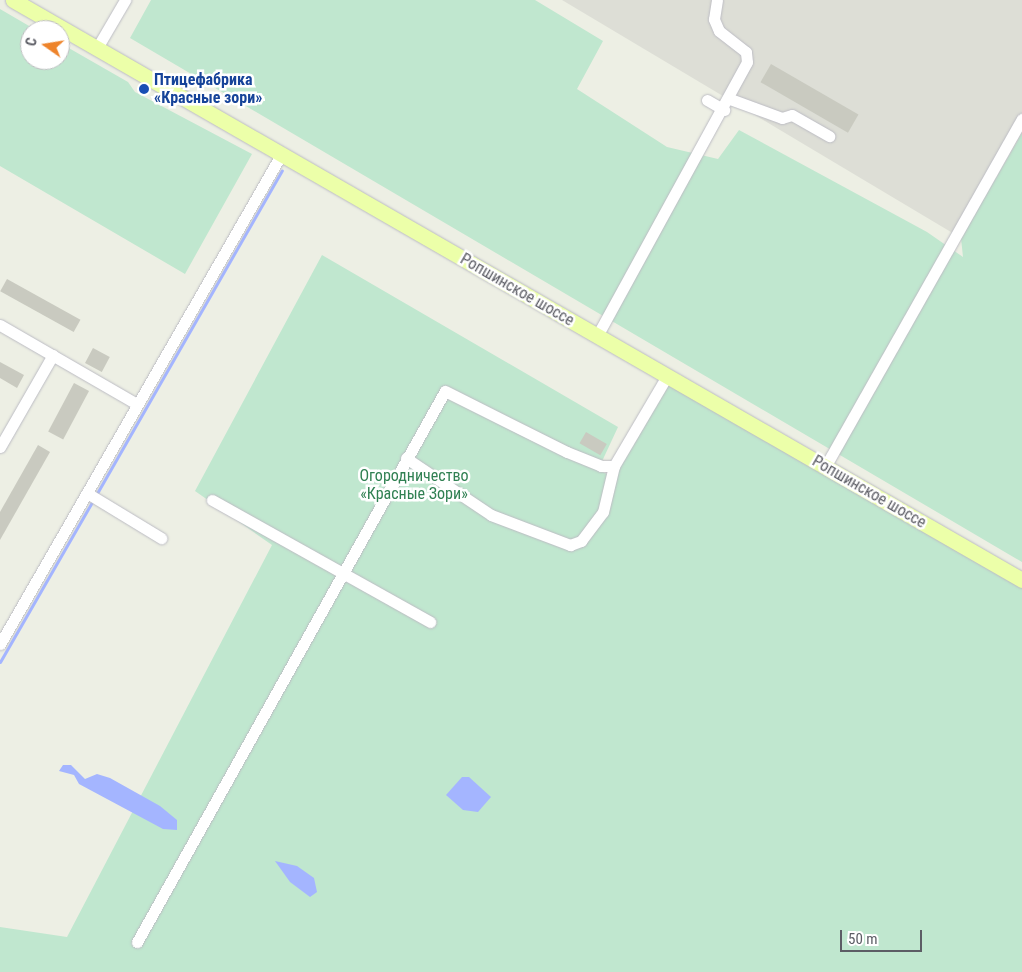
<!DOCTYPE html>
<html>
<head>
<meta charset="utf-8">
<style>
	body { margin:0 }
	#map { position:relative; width:1022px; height:972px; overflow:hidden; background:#edefe4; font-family:"Roboto Condensed",sans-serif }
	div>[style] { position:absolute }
	.industrial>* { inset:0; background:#ddded6 }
	.green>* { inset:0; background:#c0e7cf }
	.water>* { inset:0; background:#a4b5ff }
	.stream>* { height:3px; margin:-1.5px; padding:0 1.5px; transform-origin:1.5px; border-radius:1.5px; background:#a4b5ff }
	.building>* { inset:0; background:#c9cac0; transform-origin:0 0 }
	.roads { filter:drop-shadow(0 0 1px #bcbcc3) drop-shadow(0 0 1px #bcbcc3) }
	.minor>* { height:11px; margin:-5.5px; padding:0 5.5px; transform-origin:5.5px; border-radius:5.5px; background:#fff }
	.major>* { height:15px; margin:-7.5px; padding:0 7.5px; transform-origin:7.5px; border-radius:7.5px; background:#ecffa9 }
	.dots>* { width:14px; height:14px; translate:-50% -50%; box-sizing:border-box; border:2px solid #fff; border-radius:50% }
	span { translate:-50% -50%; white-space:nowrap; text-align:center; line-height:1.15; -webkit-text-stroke:5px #fff; paint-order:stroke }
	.transit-label { font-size:16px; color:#164399; font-weight:700 }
	.left { translate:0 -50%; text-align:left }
	.street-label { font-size:16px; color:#5c5d65 }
	.park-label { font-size:16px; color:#308052 }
	.north { position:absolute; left:20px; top:20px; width:50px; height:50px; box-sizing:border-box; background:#fff; border:1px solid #bebec1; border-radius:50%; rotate:283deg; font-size:14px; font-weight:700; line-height:20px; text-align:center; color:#5c5d65 }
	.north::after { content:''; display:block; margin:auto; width:18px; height:22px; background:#ee842b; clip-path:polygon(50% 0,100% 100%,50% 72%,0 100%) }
	.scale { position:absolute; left:840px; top:930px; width:82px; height:22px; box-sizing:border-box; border:2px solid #5c5d65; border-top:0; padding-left:6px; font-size:15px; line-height:18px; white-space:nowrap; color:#5c5d65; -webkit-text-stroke:4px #fff; paint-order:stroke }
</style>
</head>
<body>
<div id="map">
	<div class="industrial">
		<i style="clip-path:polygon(562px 0,1022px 0,1022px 133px,961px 238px)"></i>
	</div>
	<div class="green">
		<i style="clip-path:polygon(151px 0,535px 0,603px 41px,577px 89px,667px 147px,718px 159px,739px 130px,927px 232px,963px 257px,961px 238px,1022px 133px,1022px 562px,130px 38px)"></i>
		<i style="clip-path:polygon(0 9px,36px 30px,30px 30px,30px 60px,60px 60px,60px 43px,128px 82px,135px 92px,252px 154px,185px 274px,0 166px)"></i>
		<i style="clip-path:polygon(322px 255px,618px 427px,598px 470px,607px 474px,662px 380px,1022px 588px,1022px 972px,0 972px,0 927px,67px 937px,272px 545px,195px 491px)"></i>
	</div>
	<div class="water">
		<i style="clip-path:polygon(63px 765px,71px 765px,85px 779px,97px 774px,110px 778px,160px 806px,177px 820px,177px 830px,163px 829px,79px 784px,74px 775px,59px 771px)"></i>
		<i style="clip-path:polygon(462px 777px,469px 777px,491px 797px,478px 812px,463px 810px,446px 795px)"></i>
		<i style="clip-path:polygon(275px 861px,297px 866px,314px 878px,317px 892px,310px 897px,290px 882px)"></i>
	</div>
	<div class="stream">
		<i style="left:96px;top:495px;width:374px;rotate:-60.2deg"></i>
		<i style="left:0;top:662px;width:187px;rotate:-60.1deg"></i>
	</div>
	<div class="building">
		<i style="left:771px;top:64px;width:101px;height:21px;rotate:30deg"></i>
		<i style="left:7px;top:279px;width:84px;height:14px;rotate:29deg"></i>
		<i style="left:93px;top:348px;width:19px;height:17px;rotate:28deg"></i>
		<i style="clip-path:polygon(0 362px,24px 375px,17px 388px,0 378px)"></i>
		<i style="left:74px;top:383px;width:17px;height:55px;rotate:28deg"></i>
		<i style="left:586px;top:432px;width:24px;height:13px;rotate:30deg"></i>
		<i style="clip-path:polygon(38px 445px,50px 452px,0 540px,0 512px)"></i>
	</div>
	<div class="roads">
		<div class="minor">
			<i style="left:97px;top:48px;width:56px;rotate:-59.7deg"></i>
			<i style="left:730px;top:99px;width:55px;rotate:20.1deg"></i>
			<i style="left:782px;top:118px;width:10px;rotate:-17deg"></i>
			<i style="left:792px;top:115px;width:43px;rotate:29.6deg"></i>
			<i style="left:707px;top:100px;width:20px;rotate:30deg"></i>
			<i style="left:0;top:325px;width:158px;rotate:30deg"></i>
			<i style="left:597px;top:336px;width:312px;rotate:-61.3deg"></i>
			<i style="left:747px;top:62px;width:10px;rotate:-96deg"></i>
			<i style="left:746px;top:52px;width:34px;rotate:-142deg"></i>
			<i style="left:719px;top:31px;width:13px;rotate:-113deg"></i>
			<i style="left:714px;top:19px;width:19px;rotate:-81deg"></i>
			<i style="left:0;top:447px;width:106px;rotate:-60.1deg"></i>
			<i style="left:406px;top:458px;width:102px;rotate:33.8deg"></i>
			<i style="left:491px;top:515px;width:85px;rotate:20.8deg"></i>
			<i style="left:570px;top:545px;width:12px;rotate:-20deg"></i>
			<i style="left:581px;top:541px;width:36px;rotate:-53deg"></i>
			<i style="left:603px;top:512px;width:47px;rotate:-76.6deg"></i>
			<i style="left:614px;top:466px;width:104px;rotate:-59.5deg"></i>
			<i style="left:825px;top:467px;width:400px;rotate:-60.5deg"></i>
			<i style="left:87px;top:493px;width:87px;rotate:31.3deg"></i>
			<i style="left:212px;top:500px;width:250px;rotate:29.2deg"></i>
			<i style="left:0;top:644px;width:564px;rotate:-60.12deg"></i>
			<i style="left:137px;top:942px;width:631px;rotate:-60.8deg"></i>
			<i style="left:445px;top:391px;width:136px;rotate:26.6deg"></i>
			<i style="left:567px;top:452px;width:37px;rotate:22deg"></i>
			<i style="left:601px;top:466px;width:13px"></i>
		</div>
		<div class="major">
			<i style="left:13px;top:0;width:1164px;rotate:29.89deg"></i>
		</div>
	</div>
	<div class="dots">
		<i style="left:144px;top:89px;background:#1a4fb4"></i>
	</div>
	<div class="transit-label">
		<span class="left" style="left:154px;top:89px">Птицефабрика<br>«Красные зори»</span>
	</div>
	<div class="street-label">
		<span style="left:517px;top:290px;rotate:30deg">Ропшинское шоссе</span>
		<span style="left:869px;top:492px;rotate:30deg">Ропшинское шоссе</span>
	</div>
	<div class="park-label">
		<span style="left:414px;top:485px">Огородничество<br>«Красные Зори»</span>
	</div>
	<div class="north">С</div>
	<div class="scale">50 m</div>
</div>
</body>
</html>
